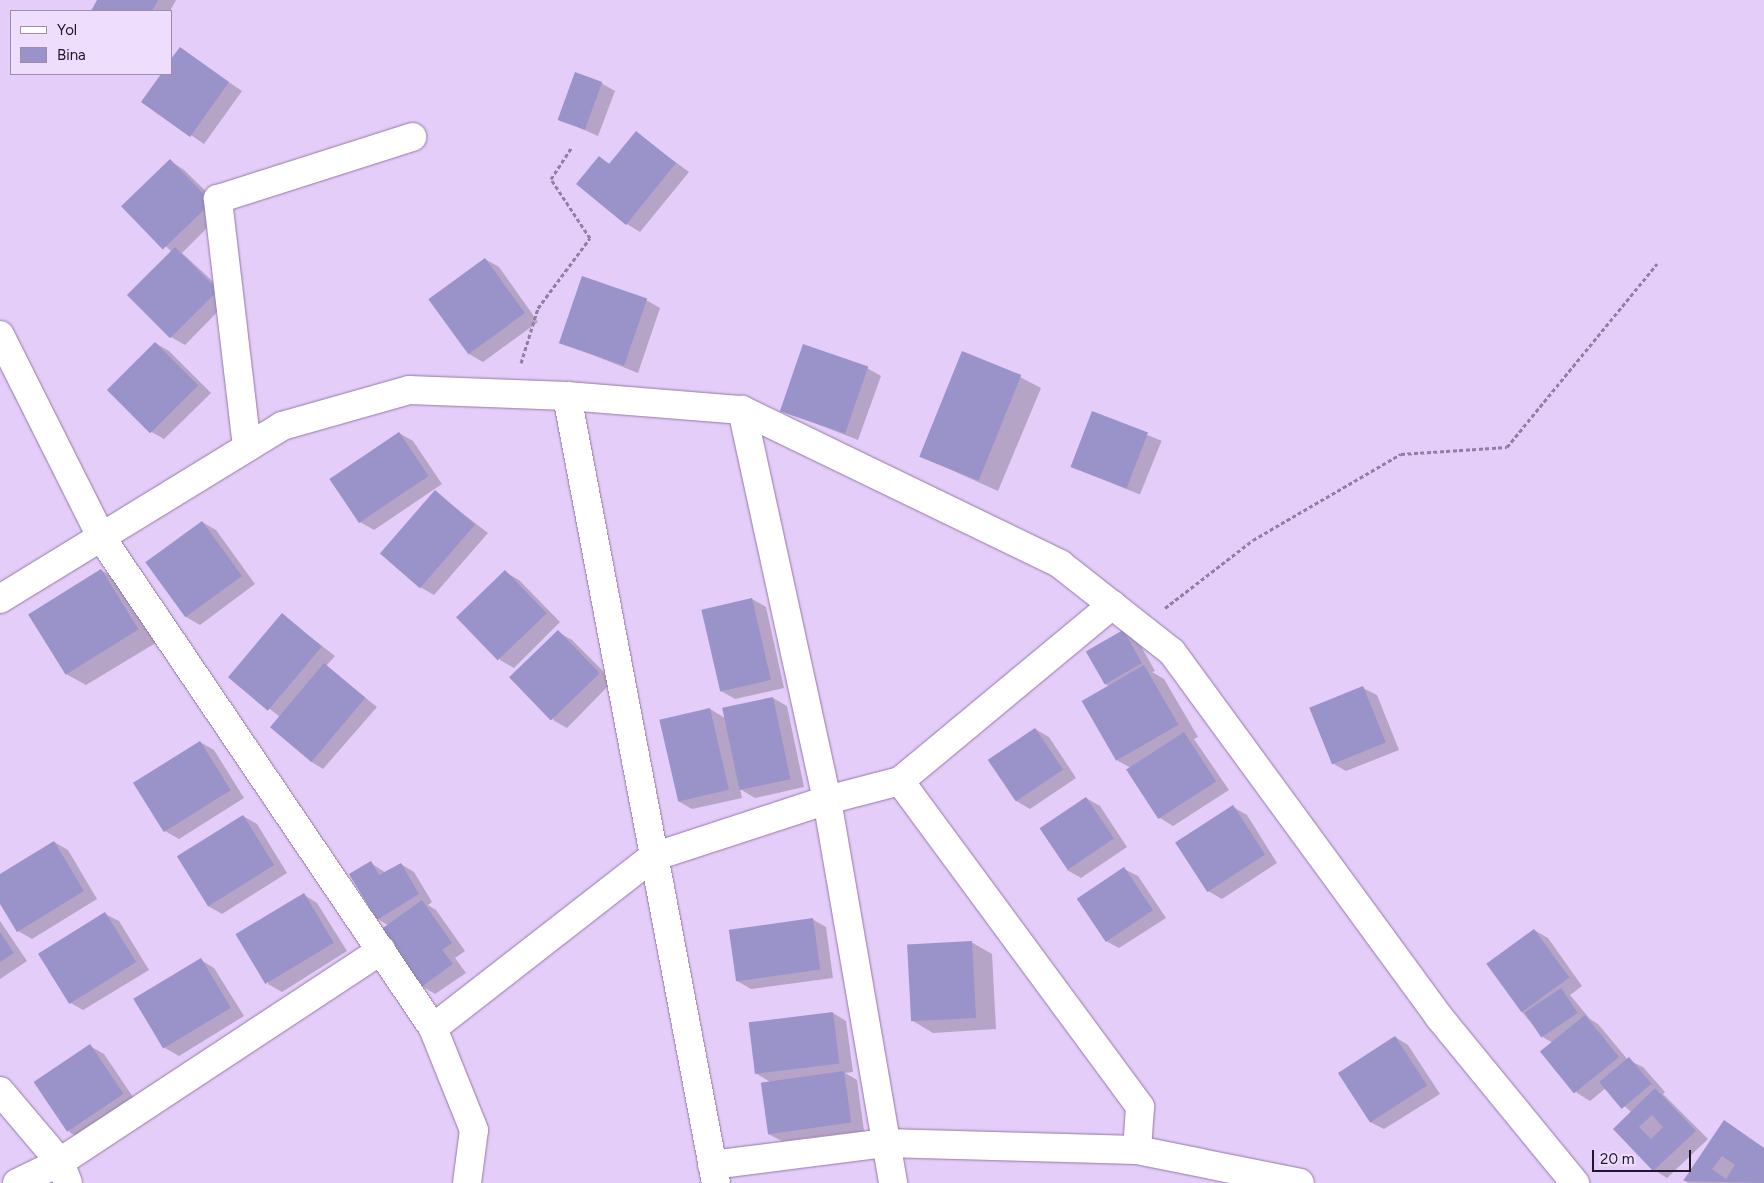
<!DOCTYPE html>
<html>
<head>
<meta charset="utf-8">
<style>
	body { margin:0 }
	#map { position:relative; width:1764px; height:1183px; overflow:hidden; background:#e4cdf8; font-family:Figtree,sans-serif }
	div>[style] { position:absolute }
	.shadow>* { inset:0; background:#0003; transform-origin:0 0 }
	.building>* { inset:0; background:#9993c9; transform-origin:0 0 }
	.path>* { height:3px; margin-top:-1.5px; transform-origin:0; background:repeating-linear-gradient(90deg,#917fa1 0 4px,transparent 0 6.5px) }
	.roads { filter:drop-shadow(0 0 1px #9278a9) drop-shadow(0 0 1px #9278a9) }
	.street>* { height:28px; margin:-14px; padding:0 14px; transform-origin:14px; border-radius:14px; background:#fff }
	span { translate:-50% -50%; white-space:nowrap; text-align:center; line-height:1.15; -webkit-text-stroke:4px #eeddfd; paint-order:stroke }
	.legend { position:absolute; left:10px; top:10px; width:162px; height:65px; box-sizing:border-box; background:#eeddfd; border:1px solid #9c8da8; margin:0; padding:6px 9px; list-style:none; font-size:15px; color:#201529 }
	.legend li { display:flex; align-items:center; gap:10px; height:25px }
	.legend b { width:25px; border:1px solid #9c8da8 }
	.scale { position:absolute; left:1592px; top:1150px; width:99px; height:22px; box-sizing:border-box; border:2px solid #201529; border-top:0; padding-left:6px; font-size:15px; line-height:18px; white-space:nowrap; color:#201529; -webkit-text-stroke:4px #eeddfd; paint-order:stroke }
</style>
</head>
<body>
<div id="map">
	<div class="shadow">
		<i style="clip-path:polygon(99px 0,176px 0,170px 11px,92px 11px)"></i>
		<i style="clip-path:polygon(180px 49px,242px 91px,204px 144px,143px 102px,162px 74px,171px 74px)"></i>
		<i style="clip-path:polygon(601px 83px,615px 91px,598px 136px,559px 119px)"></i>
		<i style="clip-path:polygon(636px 133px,689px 172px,640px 232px,627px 224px,599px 158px,610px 164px)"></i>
		<i style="clip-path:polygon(170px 161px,183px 169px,225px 210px,182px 253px,231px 298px,185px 345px,171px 337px,172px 252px,124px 207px)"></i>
		<i style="clip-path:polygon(485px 259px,499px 267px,538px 322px,483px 362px,469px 354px)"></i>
		<i style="clip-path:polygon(646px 300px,660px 308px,638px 373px,560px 342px)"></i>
		<i style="clip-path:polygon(155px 343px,169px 351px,211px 393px,164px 439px,150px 431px)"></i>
		<i style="clip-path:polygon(867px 368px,881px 376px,858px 440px,781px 410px)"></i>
		<i style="clip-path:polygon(1020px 377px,1041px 388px,998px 491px,920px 456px)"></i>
		<i style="left:1093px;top:413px;width:74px;height:58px;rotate:22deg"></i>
		<i style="clip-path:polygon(399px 433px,413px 441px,442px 484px,374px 530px,360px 522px)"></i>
		<i style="clip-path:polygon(435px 492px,488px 533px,434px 595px,420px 587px)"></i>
		<i style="clip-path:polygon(202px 522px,216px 530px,255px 584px,200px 625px,186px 617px)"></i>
		<i style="clip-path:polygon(101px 570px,121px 582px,159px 641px,86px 685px,66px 674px,31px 616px)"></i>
		<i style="clip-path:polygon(505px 572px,519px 580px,560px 622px,514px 668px,500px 660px)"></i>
		<i style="clip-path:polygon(752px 599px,766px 607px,784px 688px,735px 699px,721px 691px)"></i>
		<i style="clip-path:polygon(282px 615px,335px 656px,326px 666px,377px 707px,323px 769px,310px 761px,280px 717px,229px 677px)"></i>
		<i style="clip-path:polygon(1123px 631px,1137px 639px,1155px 671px,1152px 672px,1164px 679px,1198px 737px,1194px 739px,1229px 790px,1173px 826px,1160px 818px,1131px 768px,1118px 761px,1110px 687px,1104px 683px)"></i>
		<i style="clip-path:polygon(558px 632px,572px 640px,613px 681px,567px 728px,553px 720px)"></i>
		<i style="clip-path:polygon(1363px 688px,1377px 695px,1399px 750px,1346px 771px,1332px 763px)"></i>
		<i style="clip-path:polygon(773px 698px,787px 706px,804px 787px,755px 798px,740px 789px,742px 798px,692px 809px,678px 801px,710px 709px,725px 718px)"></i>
		<i style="clip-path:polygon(1035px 729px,1049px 737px,1076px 778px,1030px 809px,1016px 801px)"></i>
		<i style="clip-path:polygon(200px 742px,214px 750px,244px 798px,179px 839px,165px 831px)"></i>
		<i style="clip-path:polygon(1086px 798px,1100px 806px,1127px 847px,1081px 878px,1067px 870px)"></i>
		<i style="clip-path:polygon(1233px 807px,1247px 815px,1277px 863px,1222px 899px,1208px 891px)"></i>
		<i style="clip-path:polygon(243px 816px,257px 824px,287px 873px,222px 914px,208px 906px,178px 857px)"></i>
		<i style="clip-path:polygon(54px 842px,68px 850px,97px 899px,32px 939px,18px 931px,0 902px,0 876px)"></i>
		<i style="clip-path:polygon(371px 863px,386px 873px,401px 864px,414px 872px,432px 902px,428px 905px,436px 910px,465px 951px,455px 958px,466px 973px,435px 994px,422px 986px,389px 926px,378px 919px)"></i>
		<i style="clip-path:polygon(1124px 869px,1138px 876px,1166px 918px,1119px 948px,1106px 941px,1078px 899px)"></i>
		<i style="clip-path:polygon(304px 895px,317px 903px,347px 951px,282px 992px,268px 984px)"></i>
		<i style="clip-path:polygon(105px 914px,119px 921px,149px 970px,83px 1010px,69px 1002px)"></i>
		<i style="clip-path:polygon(812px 919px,826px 927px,833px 978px,751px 989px,737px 981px)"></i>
		<i style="clip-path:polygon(0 921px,27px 961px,0 979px)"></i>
		<i style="clip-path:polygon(1534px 930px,1548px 938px,1582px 986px,1570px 995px,1590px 1019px,1598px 1024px,1628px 1060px,1643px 1067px,1665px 1092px,1663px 1094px,1708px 1139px,1667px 1178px,1654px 1170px,1614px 1129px,1631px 1112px,1606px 1088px,1590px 1101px,1577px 1093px,1553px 1043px,1544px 1038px,1521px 1011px)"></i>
		<i style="clip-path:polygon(971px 942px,992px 954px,996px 1029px,933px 1033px,913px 1021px)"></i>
		<i style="clip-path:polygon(201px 960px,214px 968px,244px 1016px,179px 1056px,165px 1048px)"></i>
		<i style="clip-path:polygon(833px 1013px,846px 1021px,853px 1072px,845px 1073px,857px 1080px,864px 1131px,782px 1141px,768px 1134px,770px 1082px,757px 1074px)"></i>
		<i style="clip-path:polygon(1395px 1037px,1408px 1045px,1440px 1094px,1384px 1129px,1370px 1122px,1339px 1074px)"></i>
		<i style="clip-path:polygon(90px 1046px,104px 1054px,137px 1103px,83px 1140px,69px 1132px)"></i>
		<i style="clip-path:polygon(1725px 1122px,1764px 1148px,1764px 1183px,1688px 1183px,1684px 1180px)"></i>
	</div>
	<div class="building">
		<i style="clip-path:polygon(97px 0,158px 0,152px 11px,91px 11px)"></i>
		<i style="clip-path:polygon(180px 47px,229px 82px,190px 137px,141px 102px,161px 74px,171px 74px,171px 59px)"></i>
		<i style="left:575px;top:72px;width:29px;height:51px;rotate:20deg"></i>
		<i style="clip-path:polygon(636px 131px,676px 163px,626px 225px,576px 184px,599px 156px,609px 164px)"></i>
		<i style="left:170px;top:159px;width:60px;height:68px;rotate:46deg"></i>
		<i style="left:175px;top:247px;width:61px;height:68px;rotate:45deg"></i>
		<i style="left:485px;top:258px;width:68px;height:70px;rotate:54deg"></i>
		<i style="left:582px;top:276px;width:69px;height:71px;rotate:19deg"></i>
		<i style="left:155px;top:342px;width:61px;height:68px;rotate:45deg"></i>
		<i style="left:803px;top:344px;width:69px;height:71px;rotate:19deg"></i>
		<i style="left:962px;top:351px;width:64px;height:114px;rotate:22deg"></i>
		<i style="left:1092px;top:411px;width:60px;height:60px;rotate:21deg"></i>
		<i style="left:399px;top:432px;width:53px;height:84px;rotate:56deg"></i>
		<i style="left:435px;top:490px;width:53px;height:84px;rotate:41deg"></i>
		<i style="left:202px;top:521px;width:68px;height:70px;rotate:54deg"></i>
		<i style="left:101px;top:569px;width:71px;height:86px;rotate:58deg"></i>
		<i style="left:505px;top:570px;width:60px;height:68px;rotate:46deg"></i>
		<i style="left:752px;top:598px;width:84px;height:52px;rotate:77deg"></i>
		<i style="left:282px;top:613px;width:52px;height:84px;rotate:40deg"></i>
		<i style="left:558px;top:630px;width:60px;height:68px;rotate:46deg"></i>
		<i style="left:1123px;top:630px;width:38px;height:43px;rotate:60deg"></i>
		<i style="left:324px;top:663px;width:54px;height:84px;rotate:40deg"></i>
		<i style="left:1144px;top:665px;width:69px;height:72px;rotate:60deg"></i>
		<i style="left:1363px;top:686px;width:61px;height:58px;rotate:68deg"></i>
		<i style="left:773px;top:697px;width:84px;height:52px;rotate:78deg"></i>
		<i style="left:710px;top:708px;width:84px;height:52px;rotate:77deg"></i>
		<i style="left:1035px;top:728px;width:50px;height:57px;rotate:56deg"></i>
		<i style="left:1184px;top:732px;width:59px;height:69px;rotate:57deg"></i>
		<i style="left:200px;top:741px;width:58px;height:79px;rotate:58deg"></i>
		<i style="left:1086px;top:797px;width:50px;height:56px;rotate:56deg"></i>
		<i style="left:1233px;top:805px;width:59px;height:69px;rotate:57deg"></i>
		<i style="left:243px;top:815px;width:59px;height:78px;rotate:58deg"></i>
		<i style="clip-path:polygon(54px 841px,84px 891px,17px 932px,0 904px,0 874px)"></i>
		<i style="clip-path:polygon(371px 861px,379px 875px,401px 863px,419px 894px,377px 920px,349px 874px)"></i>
		<i style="left:1124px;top:867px;width:52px;height:57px;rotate:56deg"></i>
		<i style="left:304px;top:893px;width:58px;height:80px;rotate:59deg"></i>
		<i style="clip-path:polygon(422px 900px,452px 943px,442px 950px,453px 964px,421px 987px,380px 930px)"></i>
		<i style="left:105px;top:912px;width:59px;height:79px;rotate:58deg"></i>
		<i style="left:813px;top:918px;width:52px;height:85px;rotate:82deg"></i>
		<i style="left:1534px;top:929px;width:60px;height:59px;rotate:54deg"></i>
		<i style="clip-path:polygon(0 932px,14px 953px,0 962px)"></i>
		<i style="left:972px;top:941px;width:77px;height:65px;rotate:87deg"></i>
		<i style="left:201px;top:958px;width:58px;height:79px;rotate:59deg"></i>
		<i style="left:1561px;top:988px;width:30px;height:44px;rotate:56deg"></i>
		<i style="left:833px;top:1012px;width:52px;height:85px;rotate:83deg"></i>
		<i style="left:1585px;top:1015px;width:54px;height:58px;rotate:51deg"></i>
		<i style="left:1395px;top:1036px;width:59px;height:68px;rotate:57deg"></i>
		<i style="left:90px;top:1044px;width:60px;height:68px;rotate:56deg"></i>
		<i style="left:1629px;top:1057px;width:35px;height:39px;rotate:50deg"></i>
		<i style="left:844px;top:1071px;width:52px;height:84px;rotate:82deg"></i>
		<i style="clip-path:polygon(evenodd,1655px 1088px,1696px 1131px,1653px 1171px,1613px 1129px,1655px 1088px,1652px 1115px,1663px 1127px,1651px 1139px,1639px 1127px,1652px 1115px)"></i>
		<i style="clip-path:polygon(evenodd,1724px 1120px,1764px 1148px,1764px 1183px,1683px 1181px,1724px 1120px,1722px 1156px,1735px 1165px,1726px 1179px,1712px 1169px,1722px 1156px)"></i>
	</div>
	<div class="path">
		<i style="left:521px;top:363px;width:58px;rotate:-72.8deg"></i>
		<i style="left:538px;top:308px;width:87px;rotate:-53.4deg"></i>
		<i style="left:590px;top:238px;width:71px;rotate:-123.5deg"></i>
		<i style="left:551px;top:179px;width:38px;rotate:-57deg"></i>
		<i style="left:1165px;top:608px;width:111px;rotate:-37.7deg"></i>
		<i style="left:1253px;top:540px;width:171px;rotate:-30.2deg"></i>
		<i style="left:1401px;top:454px;width:106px;rotate:-3.8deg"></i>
		<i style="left:1507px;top:447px;width:237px;rotate:-50.7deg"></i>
	</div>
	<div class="roads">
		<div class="street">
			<i style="left:0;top:335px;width:226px;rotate:63.4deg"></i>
			<i style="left:101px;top:537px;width:593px;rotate:55.93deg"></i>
			<i style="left:567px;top:396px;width:801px;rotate:79.28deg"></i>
			<i style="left:742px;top:410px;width:399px;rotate:77.7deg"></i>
			<i style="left:827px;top:800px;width:389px;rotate:80.2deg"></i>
			<i style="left:247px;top:447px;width:250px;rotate:-96.7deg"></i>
			<i style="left:218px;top:199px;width:204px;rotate:-17.7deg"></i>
			<i style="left:0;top:599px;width:331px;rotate:-31.5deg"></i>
			<i style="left:282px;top:426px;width:132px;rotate:-15.8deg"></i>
			<i style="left:409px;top:390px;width:158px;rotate:2.2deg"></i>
			<i style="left:567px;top:396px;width:176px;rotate:4.6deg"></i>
			<i style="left:742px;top:410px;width:353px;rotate:25.8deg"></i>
			<i style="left:1060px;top:564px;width:142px;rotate:38.2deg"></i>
			<i style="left:1172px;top:652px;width:452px;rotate:53.8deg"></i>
			<i style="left:1439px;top:1017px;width:215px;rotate:50.7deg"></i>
			<i style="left:900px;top:781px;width:276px;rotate:-39.7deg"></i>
			<i style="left:0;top:1091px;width:93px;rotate:49.8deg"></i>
			<i style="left:60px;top:1162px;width:22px;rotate:69deg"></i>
			<i style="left:712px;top:1165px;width:174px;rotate:-7.2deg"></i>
			<i style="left:885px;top:1143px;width:252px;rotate:1.6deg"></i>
			<i style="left:1137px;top:1150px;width:166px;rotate:11.4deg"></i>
			<i style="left:17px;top:1183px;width:48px;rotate:-26deg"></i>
			<i style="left:60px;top:1162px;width:385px;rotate:-33.4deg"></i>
			<i style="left:467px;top:1183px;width:53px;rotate:-82.5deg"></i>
			<i style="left:474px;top:1130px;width:110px;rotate:-111.9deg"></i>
			<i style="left:433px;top:1028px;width:279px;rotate:-37.9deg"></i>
			<i style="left:653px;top:857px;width:183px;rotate:-18.1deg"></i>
			<i style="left:827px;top:800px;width:75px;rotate:-14.6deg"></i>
			<i style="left:900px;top:781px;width:405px;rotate:53.6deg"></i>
			<i style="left:1140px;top:1107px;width:43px;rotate:94deg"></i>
		</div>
	</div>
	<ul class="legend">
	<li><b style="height:6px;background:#fff"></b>Yol</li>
	<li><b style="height:14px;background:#9993c9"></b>Bina</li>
	</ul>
	<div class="scale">20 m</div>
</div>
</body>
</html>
